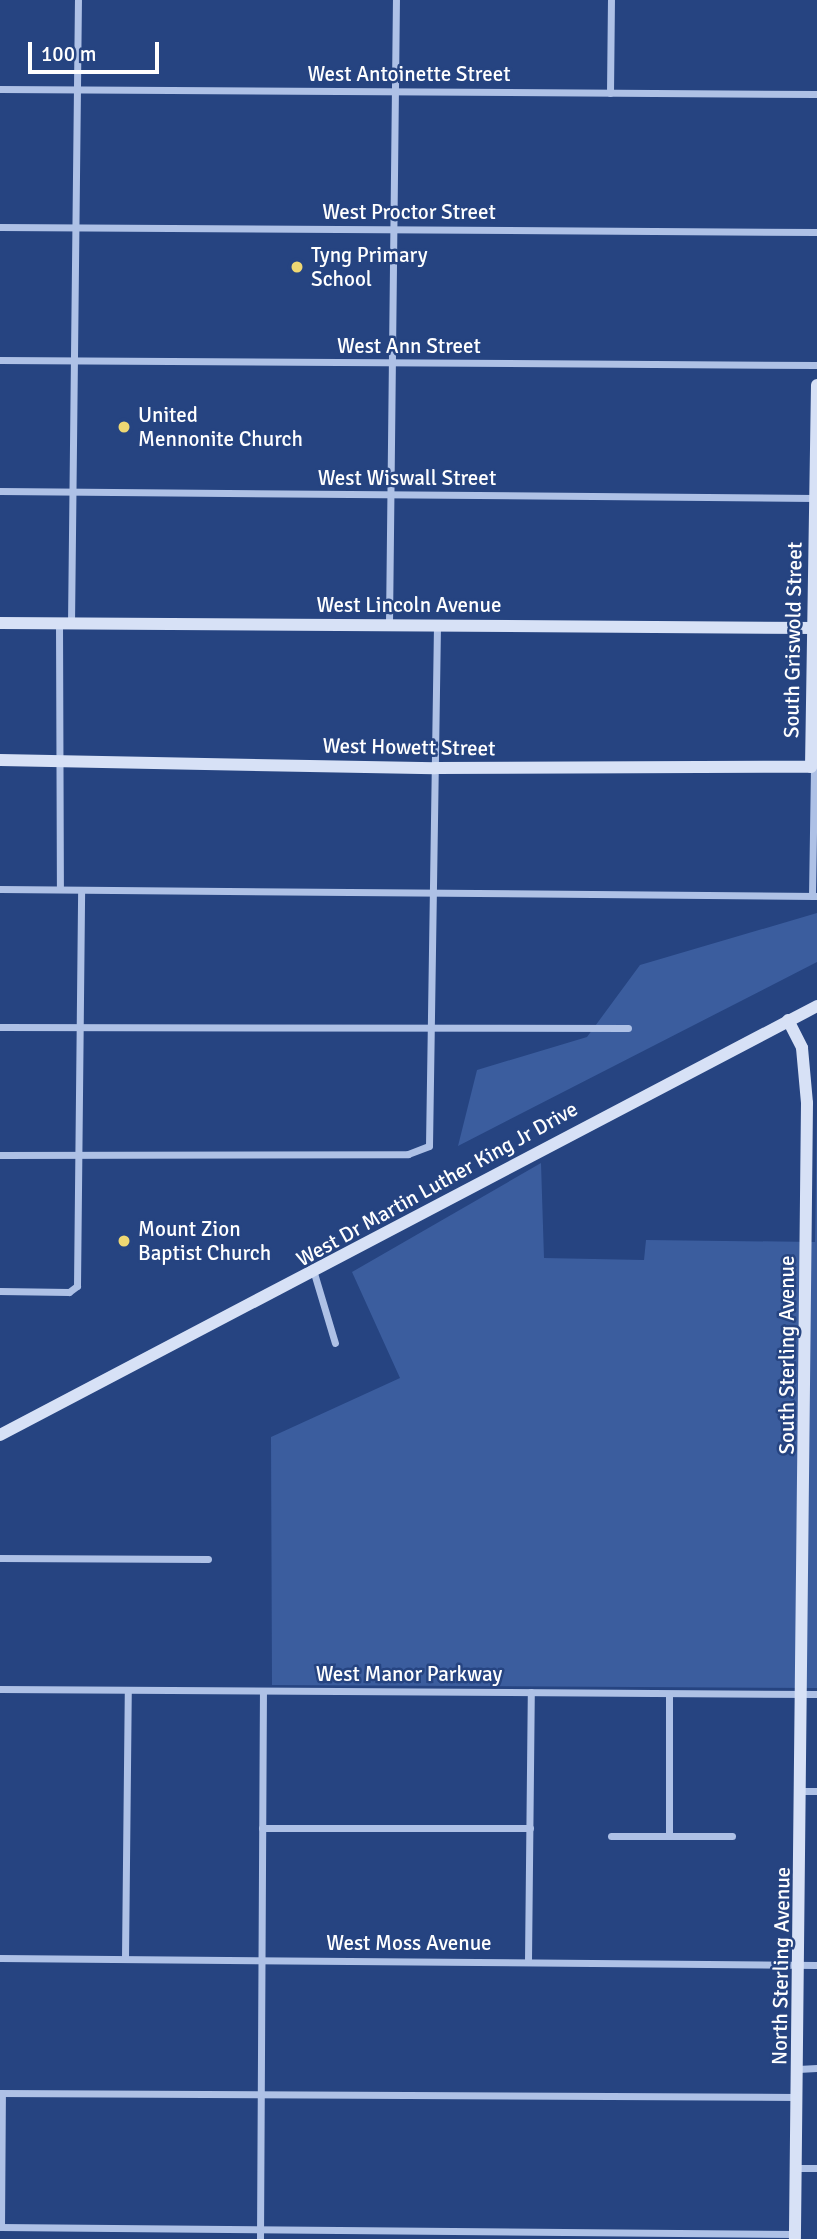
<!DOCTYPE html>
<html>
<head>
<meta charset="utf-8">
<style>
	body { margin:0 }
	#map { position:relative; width:817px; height:2239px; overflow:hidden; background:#264481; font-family:Signika,sans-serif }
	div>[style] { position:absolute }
	.green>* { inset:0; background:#3b5d9e }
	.street>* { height:7px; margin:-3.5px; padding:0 3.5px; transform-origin:3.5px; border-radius:3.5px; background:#aec1e6 }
	.secondary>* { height:12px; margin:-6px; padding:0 6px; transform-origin:6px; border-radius:6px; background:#d7e1f6 }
	.dots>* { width:19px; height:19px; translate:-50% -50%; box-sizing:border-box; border:4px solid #264481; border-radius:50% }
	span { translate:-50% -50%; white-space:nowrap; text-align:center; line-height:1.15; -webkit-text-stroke:5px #264481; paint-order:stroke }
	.street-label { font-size:21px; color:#fff }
	.poi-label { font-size:21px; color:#fff }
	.left { translate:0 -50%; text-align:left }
	.scale { position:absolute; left:28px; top:42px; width:131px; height:32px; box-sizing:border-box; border:4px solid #fff; border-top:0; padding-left:9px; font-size:21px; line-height:24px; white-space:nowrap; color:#fff; -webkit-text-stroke:5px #264481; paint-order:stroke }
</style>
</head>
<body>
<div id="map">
	<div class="green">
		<i style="clip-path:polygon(817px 913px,817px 962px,458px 1146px,477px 1070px,587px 1037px,640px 965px)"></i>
		<i style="clip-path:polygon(817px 1111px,817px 1688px,272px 1685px,271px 1437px,400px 1378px,352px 1272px,541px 1163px,544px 1258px,644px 1260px,646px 1240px,815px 1242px)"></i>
	</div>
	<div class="street">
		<i style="left:0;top:89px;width:817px;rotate:0.35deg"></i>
		<i style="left:610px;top:93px;width:93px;rotate:-89.4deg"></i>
		<i style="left:0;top:227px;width:817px;rotate:0.35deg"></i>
		<i style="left:0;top:360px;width:817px;rotate:0.35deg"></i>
		<i style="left:0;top:491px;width:814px;rotate:0.49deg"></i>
		<i style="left:389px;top:623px;width:623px;rotate:-89.36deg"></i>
		<i style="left:59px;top:624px;width:265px;rotate:89.8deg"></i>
		<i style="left:71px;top:624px;width:624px;rotate:-89.36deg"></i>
		<i style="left:0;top:889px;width:817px;rotate:0.49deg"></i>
		<i style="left:812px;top:896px;width:129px;rotate:-89.1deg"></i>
		<i style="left:0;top:1027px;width:628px;rotate:0.09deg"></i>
		<i style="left:0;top:1155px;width:408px;rotate:-0.1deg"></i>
		<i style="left:408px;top:1154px;width:22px;rotate:-21deg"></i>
		<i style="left:429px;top:1146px;width:522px;rotate:-89.12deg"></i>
		<i style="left:314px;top:1273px;width:73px;rotate:73.3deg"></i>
		<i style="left:0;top:1291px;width:69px;rotate:0.8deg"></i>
		<i style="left:69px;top:1292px;width:10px;rotate:-37deg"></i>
		<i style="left:77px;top:1286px;width:396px;rotate:-89.4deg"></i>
		<i style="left:0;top:1558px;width:208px;rotate:0.3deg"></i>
		<i style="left:0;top:1689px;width:817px;rotate:0.35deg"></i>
		<i style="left:803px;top:1791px;width:14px"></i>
		<i style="left:262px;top:1828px;width:268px"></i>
		<i style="left:611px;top:1836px;width:121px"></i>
		<i style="left:669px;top:1836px;width:142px;rotate:-90deg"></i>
		<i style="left:0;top:1958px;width:817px;rotate:0.49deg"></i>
		<i style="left:125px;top:1958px;width:268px;rotate:-89.4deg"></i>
		<i style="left:528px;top:1961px;width:269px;rotate:-89.4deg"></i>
		<i style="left:798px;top:2069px;width:19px;rotate:-3deg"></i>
		<i style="left:0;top:2093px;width:797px;rotate:0.29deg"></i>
		<i style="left:798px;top:2168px;width:19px"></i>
		<i style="left:0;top:2227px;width:795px;rotate:0.5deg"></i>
		<i style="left:1px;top:2227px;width:134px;rotate:-89.6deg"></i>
		<i style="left:260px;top:2239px;width:548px;rotate:-89.69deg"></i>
	</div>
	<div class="secondary">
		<i style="left:0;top:623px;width:817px;rotate:0.35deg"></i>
		<i style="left:0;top:760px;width:435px;rotate:1.1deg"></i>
		<i style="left:435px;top:768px;width:376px;rotate:-0.2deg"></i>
		<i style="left:811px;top:767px;width:382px;rotate:-89.1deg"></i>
		<i style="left:788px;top:1020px;width:31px;rotate:63deg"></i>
		<i style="left:802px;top:1048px;width:55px;rotate:84.8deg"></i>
		<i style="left:807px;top:1103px;width:1136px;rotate:90.61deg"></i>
		<i style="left:0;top:1435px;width:923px;rotate:-27.7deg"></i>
	</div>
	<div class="dots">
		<i style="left:297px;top:267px;background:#efd873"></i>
		<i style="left:124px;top:427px;background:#efd873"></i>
		<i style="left:124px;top:1241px;background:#efd873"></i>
	</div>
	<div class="street-label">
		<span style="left:409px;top:74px">West Antoinette Street</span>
		<span style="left:409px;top:212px">West Proctor Street</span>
		<span style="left:409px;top:346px">West Ann Street</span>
		<span style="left:407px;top:478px">West Wiswall Street</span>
		<span style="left:409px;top:605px">West Lincoln Avenue</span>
		<span style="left:793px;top:640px;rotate:-89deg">South Griswold Street</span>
		<span style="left:409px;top:747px;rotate:1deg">West Howett Street</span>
		<span style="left:437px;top:1184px;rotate:-29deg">West Dr Martin Luther King Jr Drive</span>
		<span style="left:787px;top:1355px;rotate:-90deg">South Sterling Avenue</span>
		<span style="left:409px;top:1674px">West Manor Parkway</span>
		<span style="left:409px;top:1943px">West Moss Avenue</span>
		<span style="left:781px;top:1966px;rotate:-89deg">North Sterling Avenue</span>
	</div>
	<div class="poi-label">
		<span class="left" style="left:311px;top:267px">Tyng Primary<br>School</span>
		<span class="left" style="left:138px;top:427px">United<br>Mennonite Church</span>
		<span class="left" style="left:138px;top:1241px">Mount Zion<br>Baptist Church</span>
	</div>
	<div class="scale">100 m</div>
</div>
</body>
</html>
